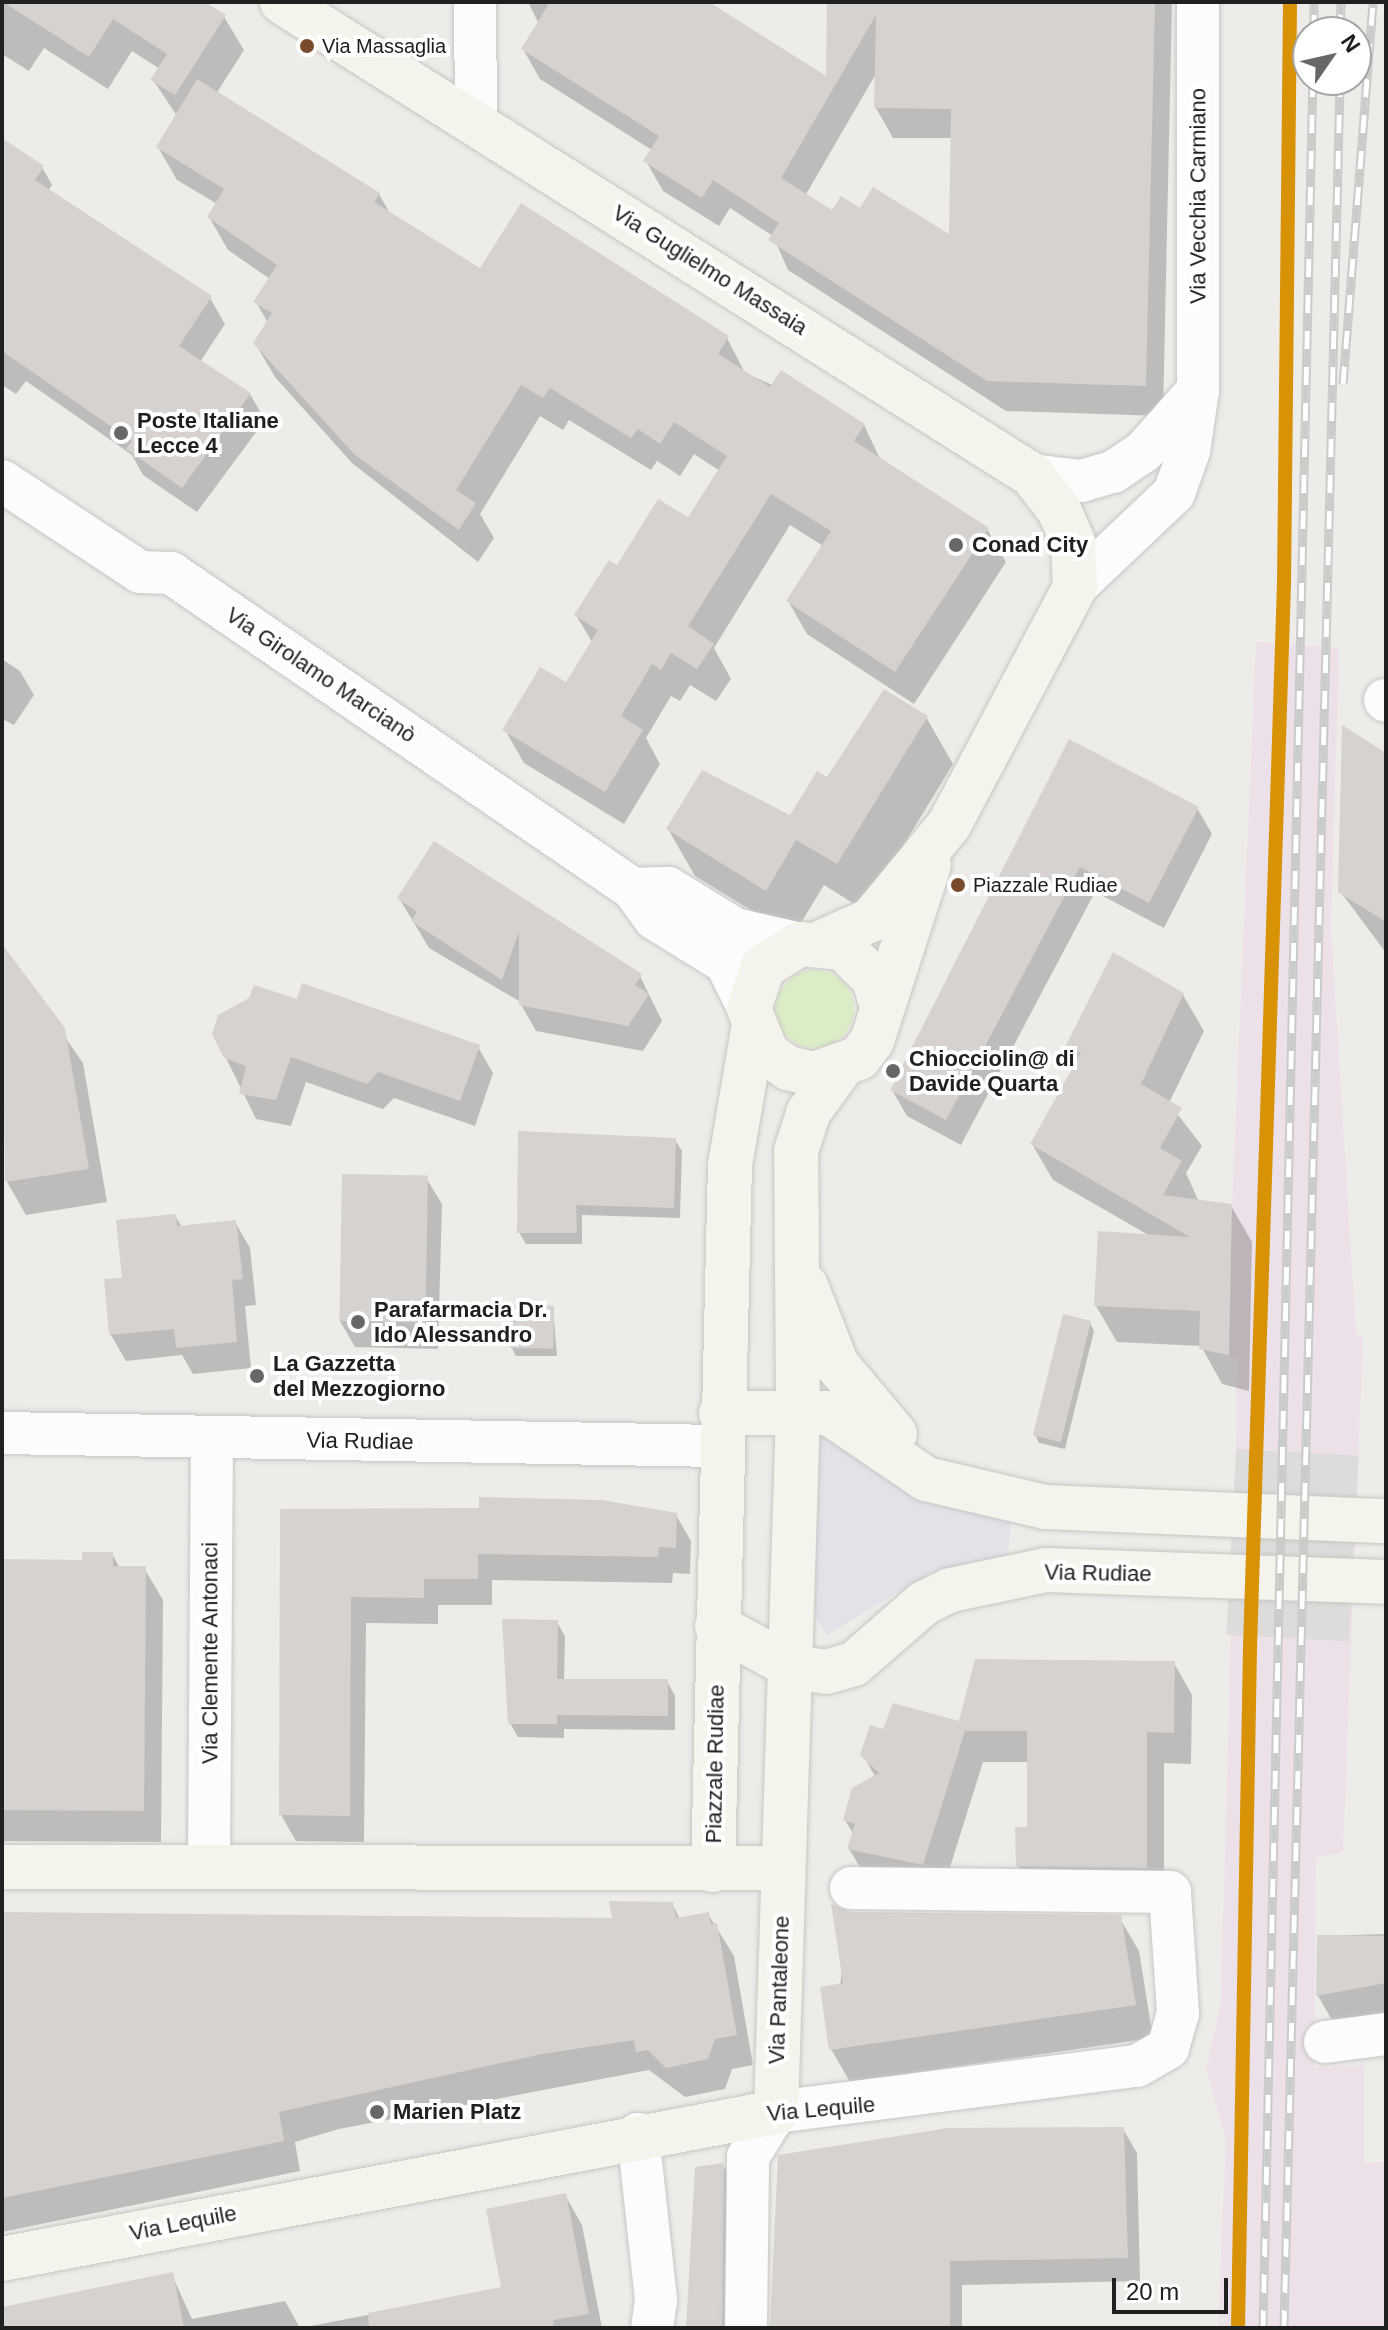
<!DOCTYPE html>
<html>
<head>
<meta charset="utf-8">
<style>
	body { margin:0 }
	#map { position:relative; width:1388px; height:2330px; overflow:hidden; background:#eeece9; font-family:Helvetica,sans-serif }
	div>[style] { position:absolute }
	.industrial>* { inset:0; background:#ece1e8 }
	.grass>* { inset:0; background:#dbedc6 }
	.round { border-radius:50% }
	.plaza>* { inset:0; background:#e3e2e8 }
	.pier>* { inset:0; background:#dddcdb; transform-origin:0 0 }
	.shadow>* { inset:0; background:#0003 }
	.building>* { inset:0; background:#d5d2d0; transform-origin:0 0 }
	.roads { filter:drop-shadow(0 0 2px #c7c6c5) drop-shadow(0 0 2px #c7c6c5) }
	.street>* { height:42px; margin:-21px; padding:0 21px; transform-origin:21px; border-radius:21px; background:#fcfcfc }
	.secondary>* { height:44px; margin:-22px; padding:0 22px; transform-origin:22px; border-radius:22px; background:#f4f4ec }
	.rail>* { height:9px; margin-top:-4.5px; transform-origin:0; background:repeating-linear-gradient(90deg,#fff 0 18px,#cbcbca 0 36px); box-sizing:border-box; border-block:2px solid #cbcbca }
	.rail-1>* { height:14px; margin:-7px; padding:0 7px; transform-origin:7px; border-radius:7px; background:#d79205 }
	.dots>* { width:22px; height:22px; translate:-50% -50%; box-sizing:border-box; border:4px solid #fff; border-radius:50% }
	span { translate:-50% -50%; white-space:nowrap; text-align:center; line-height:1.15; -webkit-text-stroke:8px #fff; paint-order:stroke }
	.bus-label { font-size:20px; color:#202020 }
	.left { translate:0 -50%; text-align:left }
	.street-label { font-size:22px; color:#202020 }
	.poi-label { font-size:22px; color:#202020; font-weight:700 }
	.frame { position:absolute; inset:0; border:4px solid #202020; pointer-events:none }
	.north { position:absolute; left:1292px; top:16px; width:80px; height:80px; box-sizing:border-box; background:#fff; border:2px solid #a6a6a6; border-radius:50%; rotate:56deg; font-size:22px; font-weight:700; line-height:32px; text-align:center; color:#202020 }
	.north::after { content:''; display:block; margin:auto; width:28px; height:36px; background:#686766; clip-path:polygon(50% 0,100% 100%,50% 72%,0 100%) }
	.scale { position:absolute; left:1112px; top:2278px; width:116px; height:36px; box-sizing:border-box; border:4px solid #202020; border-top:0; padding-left:10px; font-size:24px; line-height:28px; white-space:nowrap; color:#202020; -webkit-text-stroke:6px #fff; paint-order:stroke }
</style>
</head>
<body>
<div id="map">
	<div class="industrial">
		<i style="clip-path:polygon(1256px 642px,1339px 648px,1331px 928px,1356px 1334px,1363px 1336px,1343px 1852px,1316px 1858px,1314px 2068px,1364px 2065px,1364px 2163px,1386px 2162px,1386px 2328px,1218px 2328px,1226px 2138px,1206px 2070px,1221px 2002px,1223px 1923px,1236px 1449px,1237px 1358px,1229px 1355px,1232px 1204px)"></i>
	</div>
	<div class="grass">
		<i class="round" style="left:776px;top:970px;width:78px;height:78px"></i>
	</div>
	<div class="plaza">
		<i style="clip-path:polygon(820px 1434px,1011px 1522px,1008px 1555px,932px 1572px,827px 1635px,815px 1616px)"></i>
	</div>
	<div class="pier">
		<i style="left:1236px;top:1449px;width:123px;height:186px;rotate:3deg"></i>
	</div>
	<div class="shadow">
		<i style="clip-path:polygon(2px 2px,201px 2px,224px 17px,244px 50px,216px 94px,379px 194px,391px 215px,481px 271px,727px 338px,745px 373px,864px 425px,881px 461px,987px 529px,1006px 562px,914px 704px,807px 634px,788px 601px,823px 546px,790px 525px,714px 648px,731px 679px,716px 701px,690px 685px,680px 701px,671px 696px,646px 738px,660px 764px,624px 824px,524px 763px,505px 730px,567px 685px,592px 642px,576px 615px,618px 568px,688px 520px,720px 471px,694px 454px,680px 476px,657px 461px,651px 470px,569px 420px,563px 430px,540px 416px,480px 514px,494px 538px,478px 562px,352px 463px,275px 377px,255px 343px,268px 323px,256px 302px,270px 279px,228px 250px,209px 217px,217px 204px,177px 180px,158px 147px,177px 116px,153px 80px,160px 69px,132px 51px,108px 89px,44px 48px,29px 71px,2px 54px)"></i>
		<i style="clip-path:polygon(evenodd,706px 2px,828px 79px,829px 2px,1172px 2px,1163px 416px,1006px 411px,788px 270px,773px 236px,730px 208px,719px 226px,663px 191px,646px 161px,652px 150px,540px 79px,523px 49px,539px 24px,528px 2px,706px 2px,877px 72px,876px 108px,893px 138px,953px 138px,951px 237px,861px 211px,832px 213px,805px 196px,877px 72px)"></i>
		<i style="clip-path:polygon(2px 141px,42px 167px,52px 185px,41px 201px,210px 298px,225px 324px,200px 362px,250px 394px,265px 420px,197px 512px,143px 475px,132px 455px,26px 381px,16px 394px,2px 385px)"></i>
		<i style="clip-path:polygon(2px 659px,20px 671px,34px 695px,14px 725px,2px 719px)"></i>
		<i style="clip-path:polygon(926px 717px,953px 764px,864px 910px,824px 885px,793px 936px,695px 876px,668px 829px,791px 818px,828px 780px)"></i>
		<i style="clip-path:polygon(1070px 741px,1197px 808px,1212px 834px,1164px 928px,1095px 892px,961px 1145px,907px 1116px,892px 1090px)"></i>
		<i style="clip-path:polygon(1386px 755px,1386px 953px,1340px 891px)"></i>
		<i style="clip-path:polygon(435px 844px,640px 976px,662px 1021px,643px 1051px,536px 1031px,519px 1001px,429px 948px,399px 898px)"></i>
		<i style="clip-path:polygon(2px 947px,83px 1063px,107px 1202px,26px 1215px,7px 1182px)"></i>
		<i style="clip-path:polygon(1183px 995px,1204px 1031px,1169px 1103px,1202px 1146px,1186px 1173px,1199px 1202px,1231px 1206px,1252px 1242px,1249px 1391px,1222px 1384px,1201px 1346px,1117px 1342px,1096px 1306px,1150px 1236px,1053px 1180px,1032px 1144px,1078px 1061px,1069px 1045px)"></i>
		<i style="clip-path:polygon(298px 1002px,478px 1047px,493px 1073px,475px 1126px,394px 1098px,383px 1109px,306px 1082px,291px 1126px,256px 1119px,226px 1058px)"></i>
		<i style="clip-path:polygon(675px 1140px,682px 1151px,680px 1218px,582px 1215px,582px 1244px,526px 1244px,519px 1232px)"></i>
		<i style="clip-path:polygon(426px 1178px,442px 1204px,438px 1349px,355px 1347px,340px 1321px)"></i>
		<i style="clip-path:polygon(175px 1216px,182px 1227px,235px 1222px,250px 1248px,256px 1305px,245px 1306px,251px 1368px,193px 1374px,182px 1355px,126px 1361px,111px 1335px,124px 1279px)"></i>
		<i style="clip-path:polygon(553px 1308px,557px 1356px,516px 1356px,512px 1348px)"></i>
		<i style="clip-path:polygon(1090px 1323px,1094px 1331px,1065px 1449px,1039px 1443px,1035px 1435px)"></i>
		<i style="clip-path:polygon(480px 1510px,676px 1515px,691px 1541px,690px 1574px,673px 1573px,672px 1583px,492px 1580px,492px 1605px,438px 1605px,438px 1624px,366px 1623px,364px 1842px,296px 1841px,281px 1815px,282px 1511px)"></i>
		<i style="clip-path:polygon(112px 1554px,120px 1568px,144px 1568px,163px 1600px,161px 1842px,2px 1841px,2px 1561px,84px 1562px)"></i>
		<i style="clip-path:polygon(557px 1622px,565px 1636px,564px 1681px,667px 1681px,675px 1696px,675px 1730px,564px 1729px,564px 1738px,518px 1737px,510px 1723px)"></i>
		<i style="clip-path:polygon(1174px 1663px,1192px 1695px,1191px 1764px,1164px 1763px,1164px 1899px,1036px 1897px,1018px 1866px,1029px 1829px,1029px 1762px,983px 1762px,941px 1896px,868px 1880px,849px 1849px,854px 1835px,845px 1820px,876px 1778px,863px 1755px,884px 1732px,961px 1723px)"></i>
		<i style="clip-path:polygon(672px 1904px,680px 1919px,708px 1914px,734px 1956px,753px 2065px,732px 2069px,725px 2089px,685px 2097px,649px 2070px,339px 2129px,295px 2142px,300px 2171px,2px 2232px,2px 1914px,614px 1920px)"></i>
		<i style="clip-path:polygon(850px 1914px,1119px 1917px,1139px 1951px,1153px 2038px,850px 2082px,831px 2049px)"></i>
		<i style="clip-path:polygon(1386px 1934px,1386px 2018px,1336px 2027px,1318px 1996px,1319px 1936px)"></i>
		<i style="clip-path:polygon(1123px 2129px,1137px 2153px,1140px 2281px,962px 2285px,962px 2328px,772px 2328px)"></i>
		<i style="clip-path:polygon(723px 2165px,737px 2189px,735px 2328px,689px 2328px)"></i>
		<i style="clip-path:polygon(565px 2195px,582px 2225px,602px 2328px,2px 2328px,2px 2309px,172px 2275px,192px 2319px,285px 2301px,300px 2328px,503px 2289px)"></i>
	</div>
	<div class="building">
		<i style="clip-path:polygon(3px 2px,205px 2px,226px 15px,175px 95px,150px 80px,167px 54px,113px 19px,89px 57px)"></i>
		<i style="clip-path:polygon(evenodd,550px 2px,709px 2px,826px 76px,827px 2px,1155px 2px,1146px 386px,987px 381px,768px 240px,779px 223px,713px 180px,702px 198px,643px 161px,659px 136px,521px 49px,550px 2px,876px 15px,874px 108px,951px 109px,949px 234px,873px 187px,860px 208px,841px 196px,832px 210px,781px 178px,876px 15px)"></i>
		<i style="clip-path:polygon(197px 79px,380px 193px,374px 202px,480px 268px,521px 203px,729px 336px,718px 354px,770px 387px,781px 370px,865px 424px,854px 441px,989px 528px,895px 672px,786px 601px,831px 531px,771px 494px,688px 626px,714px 644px,697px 669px,671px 653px,661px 670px,652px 664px,621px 716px,643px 730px,605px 792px,502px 730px,540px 667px,566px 682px,598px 630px,574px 615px,609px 560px,617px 565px,658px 499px,688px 517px,727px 456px,674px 422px,660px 444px,638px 429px,631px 438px,550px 388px,543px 398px,521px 385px,456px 490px,476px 503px,459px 530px,355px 455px,253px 343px,272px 313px,253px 302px,277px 265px,207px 217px,224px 189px,156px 147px)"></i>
		<i style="clip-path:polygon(2px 138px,44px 166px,35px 180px,212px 296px,179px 346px,251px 393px,182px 488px,126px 449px,132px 441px,2px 351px)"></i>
		<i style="clip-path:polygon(884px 689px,928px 716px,837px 864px,796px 840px,766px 891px,666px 829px,702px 770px,790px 815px,817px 771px,827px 777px)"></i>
		<i style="clip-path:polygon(1342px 725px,1386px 753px,1386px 922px,1338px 892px)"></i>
		<i style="clip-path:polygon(1069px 739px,1199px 807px,1149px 903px,1080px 867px,946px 1120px,890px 1090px)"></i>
		<i style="clip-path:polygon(434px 841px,642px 974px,635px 985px,649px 994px,628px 1026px,519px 1005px,519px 932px,502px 980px,411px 921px,417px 912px,397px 898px)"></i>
		<i style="clip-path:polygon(2px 944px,65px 1028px,89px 1169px,5px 1182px)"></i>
		<i style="clip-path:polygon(1113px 952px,1184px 993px,1141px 1084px,1182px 1108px,1160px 1148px,1182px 1161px,1163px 1195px,1232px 1204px,1229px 1355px,1199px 1349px,1200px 1311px,1094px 1306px,1098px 1231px,1190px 1237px,1030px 1144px,1081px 1053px,1066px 1045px)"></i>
		<i style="clip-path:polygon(302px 983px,480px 1045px,460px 1101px,378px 1072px,367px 1084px,291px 1057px,276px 1100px,239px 1094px,246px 1066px,224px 1058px,212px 1034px,218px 1015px,249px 998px,254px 985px,297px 999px)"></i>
		<i style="clip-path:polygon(518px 1131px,676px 1138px,674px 1208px,576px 1205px,577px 1233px,517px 1233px)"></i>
		<i style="left:342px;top:1174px;width:86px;height:147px;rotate:1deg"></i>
		<i style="clip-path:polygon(176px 1214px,177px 1226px,236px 1220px,243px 1279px,232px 1280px,237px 1342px,176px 1348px,174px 1329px,109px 1335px,104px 1279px,122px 1278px,116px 1220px)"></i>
		<i style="left:511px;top:1305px;width:43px;height:43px;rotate:1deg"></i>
		<i style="left:1063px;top:1314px;width:29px;height:125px;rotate:14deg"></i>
		<i style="clip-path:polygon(479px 1497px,602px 1500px,677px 1513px,676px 1548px,659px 1547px,658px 1557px,478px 1554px,478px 1579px,424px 1579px,424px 1598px,351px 1597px,350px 1816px,279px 1815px,280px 1509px,479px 1508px)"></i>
		<i style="clip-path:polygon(82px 1552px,113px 1552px,113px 1566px,146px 1566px,144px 1811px,2px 1810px,2px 1559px,82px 1560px)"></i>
		<i style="clip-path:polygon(502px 1619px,558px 1620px,557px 1679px,668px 1679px,668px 1716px,557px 1715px,557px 1724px,508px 1724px)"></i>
		<i style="clip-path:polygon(975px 1659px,1175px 1661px,1174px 1733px,1147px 1732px,1147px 1868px,1016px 1866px,1015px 1827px,1027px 1827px,1027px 1731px,965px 1731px,923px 1865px,847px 1849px,855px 1824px,843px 1820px,852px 1788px,879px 1773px,860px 1755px,870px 1725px,883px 1729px,893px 1703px,959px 1721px)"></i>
		<i style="clip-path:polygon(609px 1901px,673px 1902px,676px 1918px,709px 1912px,711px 1924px,717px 1923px,737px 2035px,715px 2039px,708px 2059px,666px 2068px,648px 2050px,636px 2052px,634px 2040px,542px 2054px,279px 2112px,284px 2141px,2px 2198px,2px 1912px,612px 1918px)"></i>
		<i style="clip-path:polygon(831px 1904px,851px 1912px,1121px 1915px,1136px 2005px,829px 2050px,820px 1987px,843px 1983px)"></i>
		<i style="clip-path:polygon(1317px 1935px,1386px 1936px,1386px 1983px,1316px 1996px)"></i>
		<i style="clip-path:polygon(1124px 2127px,1128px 2258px,950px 2261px,950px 2328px,770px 2328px,778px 2155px,948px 2128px)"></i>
		<i style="clip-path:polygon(724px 2163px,722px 2328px,686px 2328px,695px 2167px)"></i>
		<i style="clip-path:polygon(566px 2193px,589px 2314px,553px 2320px,554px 2328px,369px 2328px,368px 2313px,501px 2287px,486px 2209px)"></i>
		<i style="clip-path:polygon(173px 2272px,184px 2328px,2px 2328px,2px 2307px)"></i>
	</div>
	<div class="roads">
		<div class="street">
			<i style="left:475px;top:2px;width:119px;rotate:89.5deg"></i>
			<i style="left:1032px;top:475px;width:49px;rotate:7deg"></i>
			<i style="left:1081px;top:481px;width:33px;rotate:-16deg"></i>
			<i style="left:1113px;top:472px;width:37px;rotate:-34deg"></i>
			<i style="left:1144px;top:451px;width:80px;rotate:-48.5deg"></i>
			<i style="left:2px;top:481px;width:165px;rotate:33.4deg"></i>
			<i style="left:140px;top:572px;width:31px;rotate:2deg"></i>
			<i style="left:171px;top:573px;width:560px;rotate:34.37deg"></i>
			<i style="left:633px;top:889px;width:37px;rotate:54deg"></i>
			<i style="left:655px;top:919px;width:84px;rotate:31.8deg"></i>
			<i style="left:726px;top:963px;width:51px;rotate:63.4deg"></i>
			<i style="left:1075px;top:587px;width:137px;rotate:-43.5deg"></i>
			<i style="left:1174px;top:493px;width:45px;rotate:-70.3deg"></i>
			<i style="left:1189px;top:451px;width:62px;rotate:-81.6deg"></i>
			<i style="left:1198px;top:390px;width:388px;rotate:-90deg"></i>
			<i style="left:1385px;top:700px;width:1px;rotate:45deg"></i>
			<i style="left:633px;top:889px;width:35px;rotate:-2deg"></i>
			<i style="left:668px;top:888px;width:79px;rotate:31.5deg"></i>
			<i style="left:735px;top:929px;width:67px;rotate:13deg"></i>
			<i style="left:2px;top:1433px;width:716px;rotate:1.04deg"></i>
			<i style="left:209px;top:1866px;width:426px;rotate:-89.6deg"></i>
			<i style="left:1325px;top:2042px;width:62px;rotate:-7.5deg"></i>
			<i style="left:638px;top:2134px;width:167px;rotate:83.8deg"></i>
			<i style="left:656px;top:2300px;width:28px;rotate:98deg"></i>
			<i style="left:746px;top:2328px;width:171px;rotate:-89.3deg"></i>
			<i style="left:748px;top:2157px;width:53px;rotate:-58.1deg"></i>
			<i style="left:776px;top:2112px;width:364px;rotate:-7.3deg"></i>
			<i style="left:1137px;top:2066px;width:36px;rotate:-30deg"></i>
			<i style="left:1168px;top:2048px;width:36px;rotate:-74deg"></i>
			<i style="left:1178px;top:2013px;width:121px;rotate:-93.8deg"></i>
			<i style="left:1170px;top:1892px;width:319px;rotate:-179.3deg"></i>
		</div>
		<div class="secondary">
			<i style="left:282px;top:2px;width:887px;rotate:32.24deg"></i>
			<i style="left:1032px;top:475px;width:44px;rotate:52.4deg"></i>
			<i style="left:1059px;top:510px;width:35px;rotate:66deg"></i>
			<i style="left:1073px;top:542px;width:45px;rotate:87.5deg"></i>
			<i style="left:1075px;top:587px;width:269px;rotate:117.9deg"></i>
			<i style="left:949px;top:825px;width:123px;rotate:129.4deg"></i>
			<i style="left:871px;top:920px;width:54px;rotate:155.8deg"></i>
			<i style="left:880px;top:1000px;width:22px;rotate:-106deg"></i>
			<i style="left:874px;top:979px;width:44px;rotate:-135deg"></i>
			<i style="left:843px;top:948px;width:43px;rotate:-174.7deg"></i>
			<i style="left:800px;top:944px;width:44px;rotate:148.1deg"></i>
			<i style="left:763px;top:967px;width:44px;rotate:108.4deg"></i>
			<i style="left:749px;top:1009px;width:48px;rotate:67.8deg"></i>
			<i style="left:767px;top:1053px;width:26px;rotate:36deg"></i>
			<i style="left:788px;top:1068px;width:27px;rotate:13deg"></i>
			<i style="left:814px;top:1074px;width:48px;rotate:-19.6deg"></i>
			<i style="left:859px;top:1058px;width:21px;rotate:-53deg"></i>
			<i style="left:872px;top:1041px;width:185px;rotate:-72.1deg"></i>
			<i style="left:806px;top:1286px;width:85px;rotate:68.6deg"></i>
			<i style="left:837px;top:1365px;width:90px;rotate:50deg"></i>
			<i style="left:721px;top:1413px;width:108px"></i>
			<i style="left:829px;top:1413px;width:117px;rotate:34.2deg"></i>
			<i style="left:926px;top:1479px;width:122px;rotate:13.2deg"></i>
			<i style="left:1045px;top:1507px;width:341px;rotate:2.4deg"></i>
			<i style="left:717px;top:1626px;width:85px;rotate:28.7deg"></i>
			<i style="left:792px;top:1667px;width:34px;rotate:8deg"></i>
			<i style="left:826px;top:1672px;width:29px;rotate:-16deg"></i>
			<i style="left:854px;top:1664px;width:93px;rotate:-41.1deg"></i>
			<i style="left:924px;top:1603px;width:30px;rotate:-26deg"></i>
			<i style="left:951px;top:1590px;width:97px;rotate:-11.9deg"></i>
			<i style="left:1046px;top:1570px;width:340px;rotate:2deg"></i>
			<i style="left:2px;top:1867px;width:781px;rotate:0.07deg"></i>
			<i style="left:713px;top:1870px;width:705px;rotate:-88.62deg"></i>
			<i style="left:730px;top:1165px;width:137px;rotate:-80.3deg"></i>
			<i style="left:2px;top:2259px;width:788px;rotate:-10.75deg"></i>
			<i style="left:776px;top:2112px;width:700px;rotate:-88.2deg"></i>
			<i style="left:798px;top:1412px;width:261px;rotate:-90.4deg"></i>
			<i style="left:796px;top:1151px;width:40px;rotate:-72deg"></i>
			<i style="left:808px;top:1113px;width:54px;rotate:-54deg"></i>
		</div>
	</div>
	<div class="rail">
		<i style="left:1314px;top:32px;width:30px;rotate:-90deg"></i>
		<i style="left:1340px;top:32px;width:30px;rotate:-88deg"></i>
		<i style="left:1343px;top:384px;width:383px;rotate:-85.5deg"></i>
		<i style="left:1263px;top:2328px;width:2249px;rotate:-88.73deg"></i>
		<i style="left:1284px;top:2328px;width:2249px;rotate:-88.57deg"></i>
	</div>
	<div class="rail-1">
		<i style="left:1238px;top:2328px;width:681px;rotate:-88.99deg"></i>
		<i style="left:1250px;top:1647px;width:1063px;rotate:-88.17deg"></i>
		<i style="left:1284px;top:585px;width:583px;rotate:-89.41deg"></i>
	</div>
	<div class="dots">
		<i style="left:307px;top:46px;background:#7a4b2a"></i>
		<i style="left:121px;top:433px;background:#686766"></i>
		<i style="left:956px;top:545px;background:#686766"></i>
		<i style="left:958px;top:885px;background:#7a4b2a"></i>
		<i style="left:893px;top:1071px;background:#686766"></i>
		<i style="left:358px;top:1322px;background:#686766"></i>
		<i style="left:257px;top:1376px;background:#686766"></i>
		<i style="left:377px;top:2112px;background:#686766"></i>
	</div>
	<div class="bus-label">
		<span class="left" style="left:322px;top:46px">Via Massaglia</span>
		<span class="left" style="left:973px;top:885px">Piazzale Rudiae</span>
	</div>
	<div class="street-label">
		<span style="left:1198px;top:196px;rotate:-90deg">Via Vecchia Carmiano</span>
		<span style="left:710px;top:270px;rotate:32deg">Via Guglielmo Massaia</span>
		<span style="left:321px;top:675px;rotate:34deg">Via Girolamo Marcianò</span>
		<span style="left:360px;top:1441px;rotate:1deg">Via Rudiae</span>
		<span style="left:1098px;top:1573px;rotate:1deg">Via Rudiae</span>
		<span style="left:210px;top:1653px;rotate:-90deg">Via Clemente Antonaci</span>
		<span style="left:715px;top:1764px;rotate:-89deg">Piazzale Rudiae</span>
		<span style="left:779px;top:1990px;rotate:-88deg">Via Pantaleone</span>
		<span style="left:821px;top:2109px;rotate:-5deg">Via Lequile</span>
		<span style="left:183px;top:2223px;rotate:-11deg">Via Lequile</span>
	</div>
	<div class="poi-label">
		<span class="left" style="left:137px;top:433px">Poste Italiane<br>Lecce 4</span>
		<span class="left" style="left:972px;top:545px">Conad City</span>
		<span class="left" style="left:909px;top:1071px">Chiocciolin@ di<br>Davide Quarta</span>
		<span class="left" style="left:374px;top:1322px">Parafarmacia Dr.<br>Ido Alessandro</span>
		<span class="left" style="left:273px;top:1376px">La Gazzetta<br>del Mezzogiorno</span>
		<span class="left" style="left:393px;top:2112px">Marien Platz</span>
	</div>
	<div class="frame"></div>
	<div class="north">N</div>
	<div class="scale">20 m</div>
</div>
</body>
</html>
